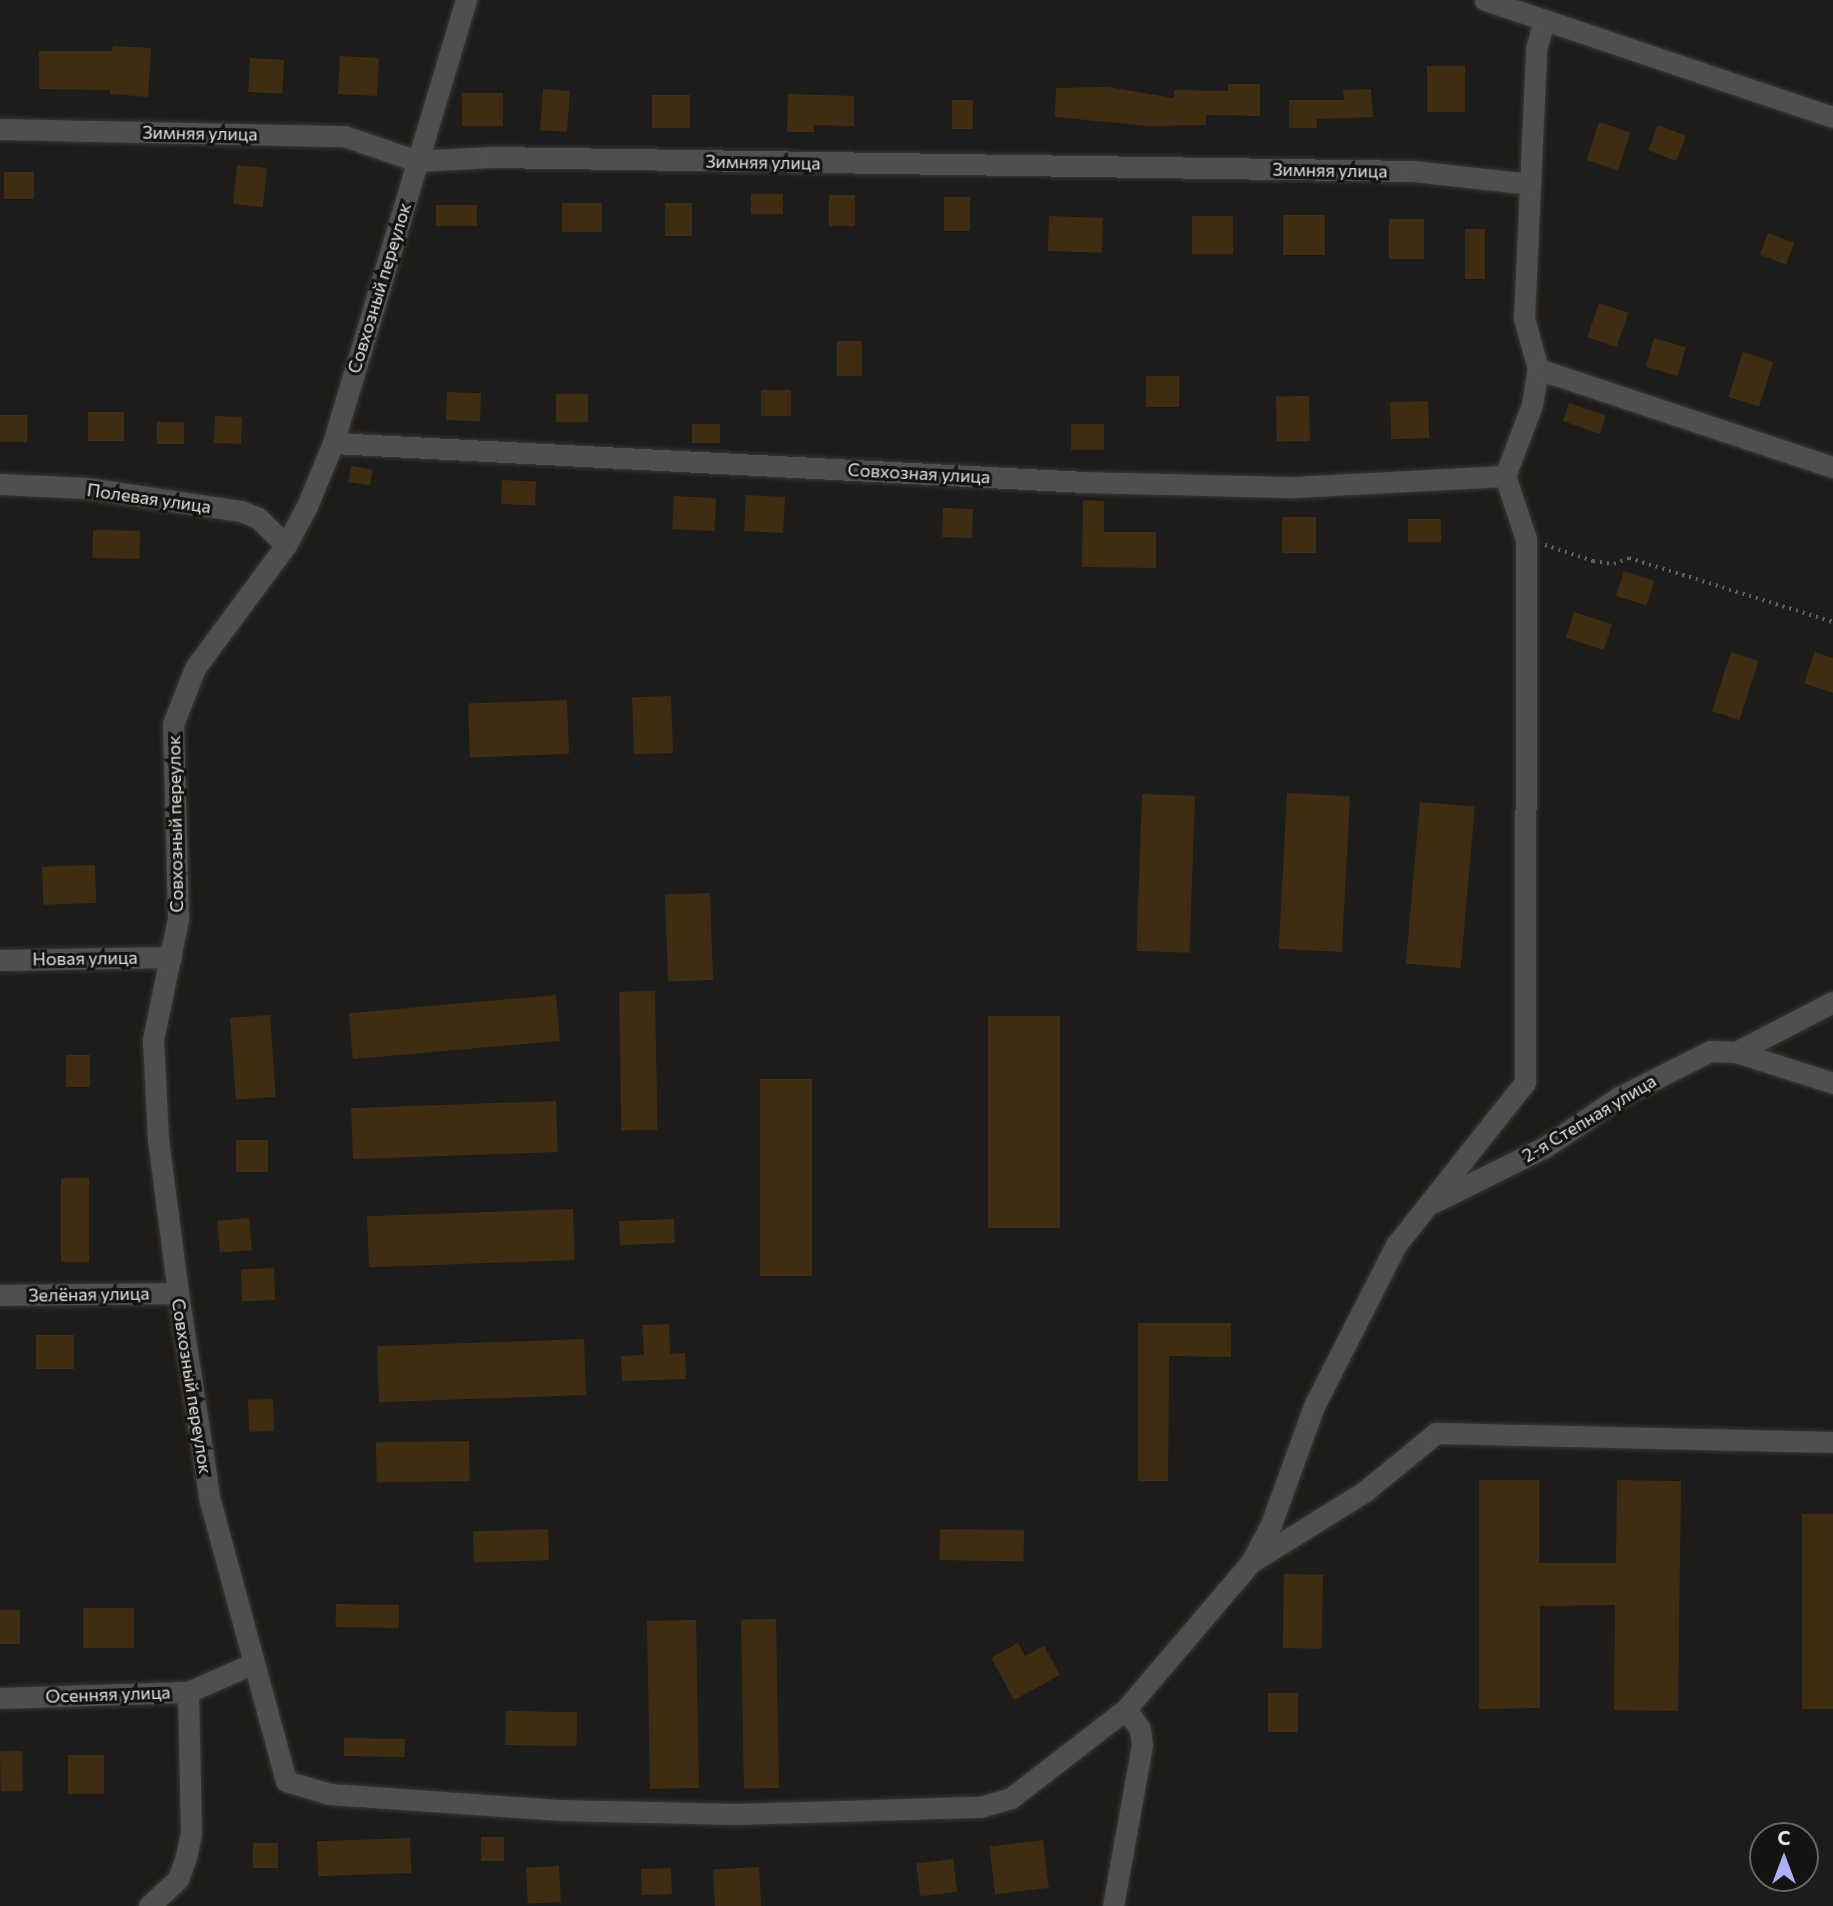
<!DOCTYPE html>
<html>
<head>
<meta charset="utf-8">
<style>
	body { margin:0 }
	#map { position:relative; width:1833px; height:1906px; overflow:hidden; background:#1e1c1a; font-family:Commissioner,sans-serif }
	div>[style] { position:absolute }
	.building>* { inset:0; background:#3f2d13; transform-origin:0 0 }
	.path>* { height:3.5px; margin-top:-1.75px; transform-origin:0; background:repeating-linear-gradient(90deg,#636160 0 2px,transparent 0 7px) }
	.roads { filter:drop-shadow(0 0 2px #3a3836) drop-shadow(0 0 2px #3a3836) }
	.minor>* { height:21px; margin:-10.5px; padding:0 10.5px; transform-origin:10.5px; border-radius:10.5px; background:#4e4f4f }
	span { translate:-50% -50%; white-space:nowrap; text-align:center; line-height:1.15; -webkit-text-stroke:6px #151311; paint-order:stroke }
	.street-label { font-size:18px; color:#e3e2e1 }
	.north { position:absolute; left:1749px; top:1822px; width:70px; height:70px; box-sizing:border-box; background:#151311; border:2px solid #676664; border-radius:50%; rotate:0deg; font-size:19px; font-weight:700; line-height:28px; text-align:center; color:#e3e2e1 }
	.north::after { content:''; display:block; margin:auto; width:24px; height:32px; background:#adaffb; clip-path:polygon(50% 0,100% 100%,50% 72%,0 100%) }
</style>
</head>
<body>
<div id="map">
	<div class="building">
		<i style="clip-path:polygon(113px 46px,151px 48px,148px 97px,110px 94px,110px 90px,39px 89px,39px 51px,112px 51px)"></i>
		<i style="left:340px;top:56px;width:39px;height:38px;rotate:3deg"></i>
		<i style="left:250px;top:58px;width:34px;height:34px;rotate:3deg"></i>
		<i style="left:1427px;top:66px;width:38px;height:46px"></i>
		<i style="clip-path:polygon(1228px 84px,1260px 84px,1260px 116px,1206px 115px,1206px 125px,1148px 126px,1055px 117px,1056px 88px,1108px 87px,1174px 98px,1174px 90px,1228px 91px)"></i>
		<i style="left:543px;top:89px;width:27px;height:41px;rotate:4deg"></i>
		<i style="clip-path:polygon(1371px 89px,1373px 117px,1317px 119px,1317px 128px,1289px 128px,1289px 100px,1344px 100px,1343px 90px)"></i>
		<i style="left:462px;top:93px;width:41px;height:33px"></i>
		<i style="clip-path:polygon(788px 94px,854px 96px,854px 126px,814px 125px,814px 132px,787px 132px)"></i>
		<i style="left:690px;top:95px;width:33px;height:38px;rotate:90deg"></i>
		<i style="left:952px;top:100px;width:21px;height:29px"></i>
		<i style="left:1599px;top:122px;width:33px;height:40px;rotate:18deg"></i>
		<i style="left:1658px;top:125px;width:30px;height:27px;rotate:21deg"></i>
		<i style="left:237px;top:165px;width:30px;height:39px;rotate:6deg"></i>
		<i style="left:4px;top:172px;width:30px;height:27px"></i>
		<i style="left:751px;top:194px;width:32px;height:20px"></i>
		<i style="left:829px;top:195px;width:26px;height:31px"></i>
		<i style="left:944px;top:197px;width:26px;height:34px"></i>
		<i style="left:562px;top:203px;width:40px;height:29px"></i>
		<i style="left:665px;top:203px;width:27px;height:33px"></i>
		<i style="left:436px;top:205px;width:41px;height:21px"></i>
		<i style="left:1325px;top:215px;width:40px;height:42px;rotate:90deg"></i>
		<i style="left:1049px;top:216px;width:54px;height:35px;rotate:2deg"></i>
		<i style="left:1233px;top:216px;width:38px;height:41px;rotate:90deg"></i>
		<i style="left:1389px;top:219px;width:35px;height:40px"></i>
		<i style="left:1465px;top:229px;width:20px;height:50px"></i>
		<i style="left:1768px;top:233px;width:28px;height:23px;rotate:21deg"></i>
		<i style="left:1599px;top:303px;width:31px;height:36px;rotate:19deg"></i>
		<i style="left:1654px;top:338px;width:33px;height:30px;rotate:16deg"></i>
		<i style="left:837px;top:341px;width:25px;height:35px"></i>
		<i style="left:1743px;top:352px;width:32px;height:47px;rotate:18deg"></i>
		<i style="left:1146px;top:376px;width:33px;height:31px"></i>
		<i style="left:761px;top:390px;width:30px;height:26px"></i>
		<i style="left:447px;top:392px;width:34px;height:28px;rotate:2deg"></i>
		<i style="left:556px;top:394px;width:32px;height:28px"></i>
		<i style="left:1309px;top:396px;width:45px;height:33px;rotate:89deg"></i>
		<i style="left:1428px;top:401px;width:37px;height:38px;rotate:88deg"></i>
		<i style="left:1569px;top:403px;width:39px;height:19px;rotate:19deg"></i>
		<i style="left:88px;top:412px;width:36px;height:29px"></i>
		<i style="left:0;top:415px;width:27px;height:27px"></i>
		<i style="left:215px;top:416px;width:27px;height:27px;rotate:2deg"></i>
		<i style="left:157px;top:422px;width:27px;height:22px"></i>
		<i style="left:692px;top:424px;width:28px;height:19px"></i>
		<i style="left:1071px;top:424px;width:33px;height:26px"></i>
		<i style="left:351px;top:466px;width:22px;height:16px;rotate:10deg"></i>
		<i style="left:502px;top:480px;width:34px;height:24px;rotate:2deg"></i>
		<i style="left:746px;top:495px;width:39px;height:36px;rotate:3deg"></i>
		<i style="left:674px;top:496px;width:42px;height:33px;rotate:3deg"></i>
		<i style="clip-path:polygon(1083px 500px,1104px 501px,1104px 532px,1156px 532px,1156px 568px,1082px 567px)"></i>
		<i style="left:943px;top:508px;width:30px;height:29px;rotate:2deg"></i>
		<i style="left:1282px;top:517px;width:34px;height:36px"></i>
		<i style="left:1408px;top:519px;width:33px;height:23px"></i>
		<i style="left:93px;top:530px;width:47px;height:28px;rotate:1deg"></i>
		<i style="left:1624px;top:571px;width:32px;height:26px;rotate:18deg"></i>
		<i style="left:1574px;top:612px;width:40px;height:27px;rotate:18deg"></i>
		<i style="left:1731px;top:652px;width:29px;height:62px;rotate:18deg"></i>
		<i style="clip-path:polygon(1815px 652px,1833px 658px,1833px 693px,1804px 683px)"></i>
		<i style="left:671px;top:696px;width:57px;height:39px;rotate:88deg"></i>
		<i style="left:567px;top:700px;width:54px;height:99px;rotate:88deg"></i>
		<i style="left:1287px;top:793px;width:63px;height:156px;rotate:3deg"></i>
		<i style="left:1142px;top:794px;width:53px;height:157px;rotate:2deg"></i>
		<i style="left:1420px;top:802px;width:55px;height:162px;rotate:5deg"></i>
		<i style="left:95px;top:865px;width:38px;height:53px;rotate:88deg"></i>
		<i style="left:710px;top:893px;width:87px;height:45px;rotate:88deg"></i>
		<i style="left:655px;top:991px;width:139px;height:36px;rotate:89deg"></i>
		<i style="left:556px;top:995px;width:46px;height:208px;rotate:85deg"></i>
		<i style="left:270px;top:1015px;width:82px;height:40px;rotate:86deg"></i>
		<i style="left:988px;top:1016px;width:72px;height:212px"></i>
		<i style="left:66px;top:1055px;width:24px;height:32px"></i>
		<i style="left:760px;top:1079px;width:52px;height:197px"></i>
		<i style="left:556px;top:1101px;width:51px;height:205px;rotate:88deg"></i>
		<i style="left:236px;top:1140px;width:32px;height:32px"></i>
		<i style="left:61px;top:1178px;width:28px;height:84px"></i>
		<i style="left:573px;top:1209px;width:51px;height:206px;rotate:88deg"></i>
		<i style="left:249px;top:1218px;width:32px;height:32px;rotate:85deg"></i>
		<i style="left:674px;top:1219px;width:24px;height:55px;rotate:88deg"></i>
		<i style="left:274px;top:1268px;width:32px;height:33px;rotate:88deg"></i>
		<i style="clip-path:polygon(1138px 1323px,1231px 1323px,1231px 1357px,1169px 1356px,1168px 1481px,1138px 1481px)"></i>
		<i style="clip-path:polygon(669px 1324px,670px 1354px,685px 1353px,686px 1379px,622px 1381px,621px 1356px,644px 1355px,642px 1325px)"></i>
		<i style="left:36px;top:1335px;width:38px;height:34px"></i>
		<i style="left:584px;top:1339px;width:56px;height:207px;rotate:88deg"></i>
		<i style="left:273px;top:1399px;width:32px;height:25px;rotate:88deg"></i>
		<i style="left:469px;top:1441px;width:40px;height:93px;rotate:89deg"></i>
		<i style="clip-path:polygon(1479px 1480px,1539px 1480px,1539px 1563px,1616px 1563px,1617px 1480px,1681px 1481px,1678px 1711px,1614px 1710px,1615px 1605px,1540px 1606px,1540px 1708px,1479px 1709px)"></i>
		<i style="left:1802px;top:1514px;width:31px;height:195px"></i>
		<i style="left:548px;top:1529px;width:31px;height:75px;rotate:88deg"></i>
		<i style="left:940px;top:1529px;width:84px;height:31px;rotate:1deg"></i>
		<i style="left:1284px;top:1574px;width:39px;height:74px;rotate:1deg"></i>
		<i style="left:336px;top:1604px;width:63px;height:23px;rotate:1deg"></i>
		<i style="left:83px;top:1608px;width:51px;height:40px"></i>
		<i style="left:0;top:1610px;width:20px;height:34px"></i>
		<i style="left:776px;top:1619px;width:169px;height:35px;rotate:89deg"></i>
		<i style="left:696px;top:1620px;width:168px;height:49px;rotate:89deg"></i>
		<i style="clip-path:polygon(1018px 1643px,1025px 1656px,1044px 1646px,1060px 1675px,1014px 1700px,991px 1658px)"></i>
		<i style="left:1268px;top:1693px;width:30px;height:39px"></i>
		<i style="left:506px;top:1711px;width:71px;height:34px;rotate:1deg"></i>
		<i style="left:344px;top:1738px;width:61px;height:18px;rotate:1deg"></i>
		<i style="left:22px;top:1751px;width:40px;height:22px;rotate:89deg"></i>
		<i style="left:68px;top:1755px;width:36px;height:39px"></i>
		<i style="left:481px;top:1837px;width:23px;height:24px"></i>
		<i style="left:410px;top:1838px;width:35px;height:93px;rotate:88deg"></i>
		<i style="left:1043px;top:1840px;width:48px;height:54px;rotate:83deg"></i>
		<i style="left:253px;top:1843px;width:25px;height:25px"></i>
		<i style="left:953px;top:1859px;width:33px;height:37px;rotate:83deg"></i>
		<i style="left:559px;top:1866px;width:36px;height:33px;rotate:87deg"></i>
		<i style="left:759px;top:1867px;width:39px;height:46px;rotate:87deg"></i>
		<i style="left:671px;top:1868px;width:26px;height:30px;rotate:88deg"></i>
	</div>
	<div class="path">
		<i style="left:1545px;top:545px;width:51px;rotate:18.4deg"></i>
		<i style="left:1593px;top:561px;width:21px;rotate:8deg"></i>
		<i style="left:1614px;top:564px;width:16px;rotate:-22deg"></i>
		<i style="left:1629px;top:558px;width:214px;rotate:17.4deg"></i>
	</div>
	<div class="roads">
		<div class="minor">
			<i style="left:466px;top:0;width:463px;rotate:106.7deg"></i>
			<i style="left:333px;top:443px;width:68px;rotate:112.4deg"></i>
			<i style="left:307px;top:506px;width:44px;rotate:118.3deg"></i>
			<i style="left:286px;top:545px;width:153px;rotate:126.5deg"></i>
			<i style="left:195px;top:668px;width:60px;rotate:111.4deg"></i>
			<i style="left:173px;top:724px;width:195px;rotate:88.5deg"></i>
			<i style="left:178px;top:919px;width:124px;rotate:101.7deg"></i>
			<i style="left:153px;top:1040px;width:99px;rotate:87.1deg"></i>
			<i style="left:158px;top:1139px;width:155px;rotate:82.6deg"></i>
			<i style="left:178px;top:1293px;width:210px;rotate:81.3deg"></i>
			<i style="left:210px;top:1501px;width:290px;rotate:74.8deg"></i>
			<i style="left:286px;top:1781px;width:46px;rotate:16.5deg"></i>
			<i style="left:330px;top:1794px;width:231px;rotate:4deg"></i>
			<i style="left:560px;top:1810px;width:177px;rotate:1.3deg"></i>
			<i style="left:737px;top:1814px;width:243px;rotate:-1.7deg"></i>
			<i style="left:980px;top:1807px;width:32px;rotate:-16deg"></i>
			<i style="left:1011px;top:1798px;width:145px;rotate:-37.7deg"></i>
			<i style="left:1126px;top:1709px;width:193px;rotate:-49.6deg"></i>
			<i style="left:1251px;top:1562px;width:40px;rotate:-62deg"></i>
			<i style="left:1270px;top:1527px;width:129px;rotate:-70deg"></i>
			<i style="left:1314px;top:1406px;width:181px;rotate:-63deg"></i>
			<i style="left:1396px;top:1245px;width:208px;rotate:-51.6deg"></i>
			<i style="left:1525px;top:1082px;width:543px;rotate:-89.89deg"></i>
			<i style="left:1526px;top:539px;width:66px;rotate:-108.4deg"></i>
			<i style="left:1505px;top:476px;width:76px;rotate:-69.2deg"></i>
			<i style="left:1532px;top:405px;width:36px;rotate:-81deg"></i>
			<i style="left:1538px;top:369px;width:53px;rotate:-105.4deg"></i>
			<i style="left:1524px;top:318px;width:269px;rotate:-87.4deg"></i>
			<i style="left:1536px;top:49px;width:29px;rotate:-74deg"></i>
			<i style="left:1485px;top:0;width:367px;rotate:18.6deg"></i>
			<i style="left:0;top:129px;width:344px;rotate:1.2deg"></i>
			<i style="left:344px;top:136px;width:77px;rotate:18.9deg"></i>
			<i style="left:417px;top:161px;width:74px;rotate:-3.1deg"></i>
			<i style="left:491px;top:157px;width:922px;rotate:0.87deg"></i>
			<i style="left:1413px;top:171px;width:118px;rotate:6.3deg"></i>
			<i style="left:1538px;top:369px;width:311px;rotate:18.4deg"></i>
			<i style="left:333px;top:443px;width:752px;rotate:2.97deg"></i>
			<i style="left:1084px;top:482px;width:211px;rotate:1.4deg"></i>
			<i style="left:1295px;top:487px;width:210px;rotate:-3deg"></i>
			<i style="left:0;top:484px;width:87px;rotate:2.6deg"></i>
			<i style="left:87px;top:488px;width:156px;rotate:8.5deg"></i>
			<i style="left:241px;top:511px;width:18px;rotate:22deg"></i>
			<i style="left:258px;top:518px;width:39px;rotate:44deg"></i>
			<i style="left:0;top:960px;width:171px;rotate:-1deg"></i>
			<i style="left:1736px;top:1052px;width:109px;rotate:-27.3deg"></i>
			<i style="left:1434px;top:1202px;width:124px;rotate:-26.4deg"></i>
			<i style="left:1545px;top:1147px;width:89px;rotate:-34deg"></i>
			<i style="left:1619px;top:1097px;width:102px;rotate:-26.8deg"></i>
			<i style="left:1710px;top:1051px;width:26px;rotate:2deg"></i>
			<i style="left:1736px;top:1052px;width:102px;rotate:17.7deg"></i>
			<i style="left:0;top:1295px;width:178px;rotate:-0.6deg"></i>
			<i style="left:1253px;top:1561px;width:131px;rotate:-31.9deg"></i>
			<i style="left:1364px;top:1492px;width:93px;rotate:-39.3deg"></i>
			<i style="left:1436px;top:1433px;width:397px;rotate:1.3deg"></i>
			<i style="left:0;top:1698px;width:188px;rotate:-1.8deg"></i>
			<i style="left:188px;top:1692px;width:70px;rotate:-23.6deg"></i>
			<i style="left:149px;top:1906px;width:40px;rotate:-43deg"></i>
			<i style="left:178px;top:1879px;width:23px;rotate:-70deg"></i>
			<i style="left:186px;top:1857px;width:25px;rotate:-78deg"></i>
			<i style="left:191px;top:1833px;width:141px;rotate:-91.2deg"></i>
			<i style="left:1113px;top:1906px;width:164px;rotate:-79.8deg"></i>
			<i style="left:1142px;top:1745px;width:16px;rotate:-97deg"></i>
			<i style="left:1140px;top:1729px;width:24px;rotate:-125deg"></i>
		</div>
	</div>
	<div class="street-label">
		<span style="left:200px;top:133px;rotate:1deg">Зимняя улица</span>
		<span style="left:763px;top:162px;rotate:1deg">Зимняя улица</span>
		<span style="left:1330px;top:170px;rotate:1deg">Зимняя улица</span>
		<span style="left:379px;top:288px;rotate:-73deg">Совхозный переулок</span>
		<span style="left:919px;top:473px;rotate:3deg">Совхозная улица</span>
		<span style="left:149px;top:498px;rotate:8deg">Полевая улица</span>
		<span style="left:175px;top:824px;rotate:-91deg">Совхозный переулок</span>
		<span style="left:85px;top:958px;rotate:-1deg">Новая улица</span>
		<span style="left:1589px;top:1118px;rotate:-31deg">2-я Степная улица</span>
		<span style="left:89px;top:1294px;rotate:-1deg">Зелёная улица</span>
		<span style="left:192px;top:1386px;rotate:81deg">Совхозный переулок</span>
		<span style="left:108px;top:1694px;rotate:-2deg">Осенняя улица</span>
	</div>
	<div class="north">С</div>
</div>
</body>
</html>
